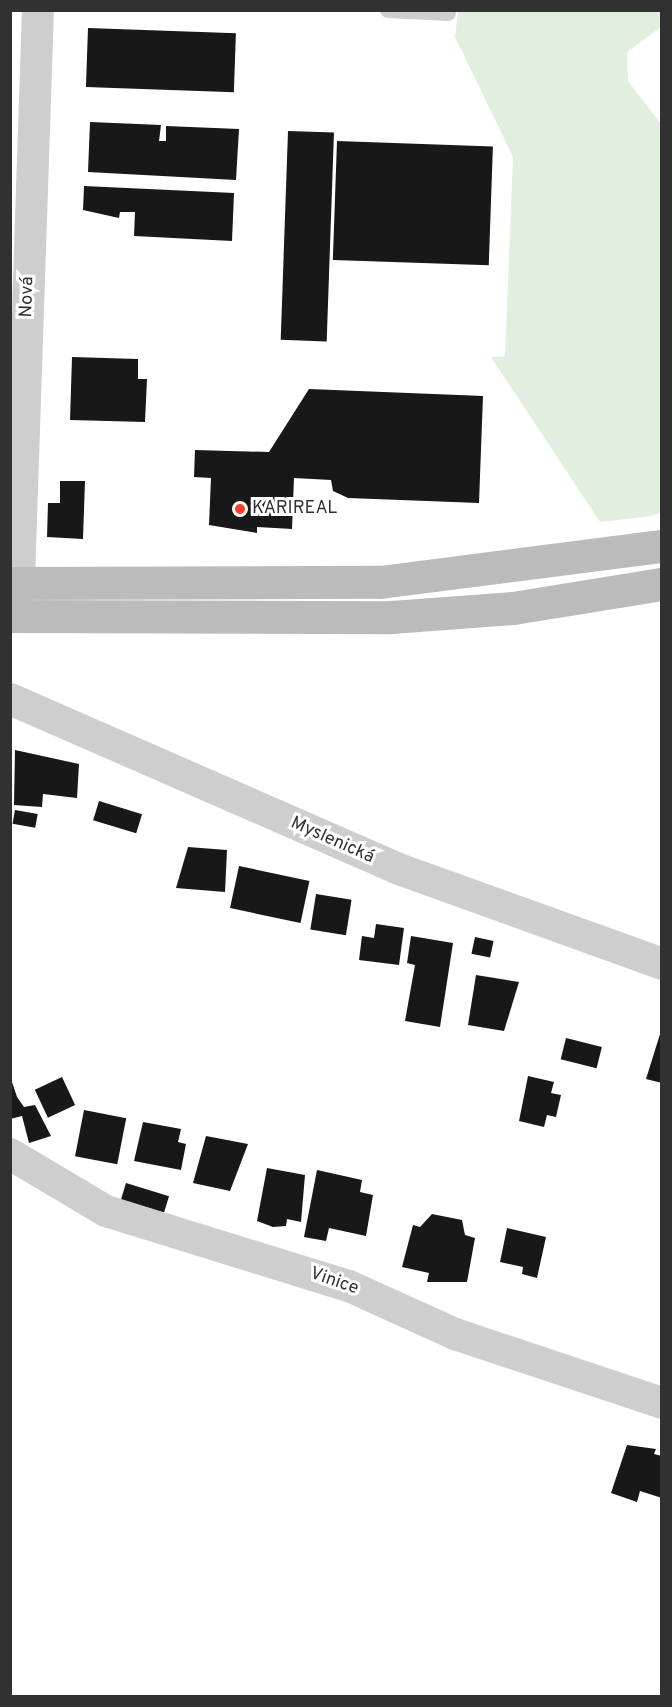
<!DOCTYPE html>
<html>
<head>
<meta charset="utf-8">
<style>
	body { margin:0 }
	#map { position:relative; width:672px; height:1707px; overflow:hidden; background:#fff; font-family:Overpass,sans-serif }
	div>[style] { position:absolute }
	.green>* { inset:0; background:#e3efde }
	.building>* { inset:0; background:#181818; transform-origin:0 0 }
	.lane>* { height:16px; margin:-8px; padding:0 8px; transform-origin:8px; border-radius:8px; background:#cecece }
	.street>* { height:32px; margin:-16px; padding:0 16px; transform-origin:16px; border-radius:16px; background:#cecece }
	.secondary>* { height:33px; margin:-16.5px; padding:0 16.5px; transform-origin:16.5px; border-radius:16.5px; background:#bbb }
	.dots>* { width:16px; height:16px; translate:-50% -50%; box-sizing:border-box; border:3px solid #fff; border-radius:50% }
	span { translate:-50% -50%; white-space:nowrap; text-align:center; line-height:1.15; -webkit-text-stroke:6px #fff; paint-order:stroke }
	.street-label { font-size:18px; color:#313131 }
	.poi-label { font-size:18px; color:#313131 }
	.left { translate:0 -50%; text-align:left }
	.frame { position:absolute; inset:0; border:12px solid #313131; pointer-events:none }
</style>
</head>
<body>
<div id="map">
	<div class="green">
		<i style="clip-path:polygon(458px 10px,661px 11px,661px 27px,627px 52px,628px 81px,661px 124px,662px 512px,652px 516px,600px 522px,491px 357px,505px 356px,513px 157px,455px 37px)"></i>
	</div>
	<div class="building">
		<i style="left:88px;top:28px;width:148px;height:59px;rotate:2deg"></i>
		<i style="clip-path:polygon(90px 122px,161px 125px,159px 141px,166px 141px,166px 126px,239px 129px,236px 180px,88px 172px)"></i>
		<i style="left:288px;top:131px;width:46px;height:209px;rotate:2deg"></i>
		<i style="left:337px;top:141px;width:156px;height:119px;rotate:2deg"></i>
		<i style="clip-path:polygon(84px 186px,234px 193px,232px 241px,134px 236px,135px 212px,120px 212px,119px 218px,83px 210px)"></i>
		<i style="clip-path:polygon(72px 357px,138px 359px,138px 379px,147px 379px,145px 422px,70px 420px)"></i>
		<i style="clip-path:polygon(309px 389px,483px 396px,479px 503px,348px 498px,333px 491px,331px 480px,294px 478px,292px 529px,257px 527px,257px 533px,209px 525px,211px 478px,194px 477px,195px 450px,269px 452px)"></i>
		<i style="clip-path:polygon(60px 481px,85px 481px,83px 539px,47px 537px,48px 503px,60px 503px)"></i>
		<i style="clip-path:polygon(15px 750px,79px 764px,77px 798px,43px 794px,42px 807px,14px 805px)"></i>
		<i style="left:99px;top:801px;width:45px;height:20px;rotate:17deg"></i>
		<i style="left:15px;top:810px;width:23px;height:14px;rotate:10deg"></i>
		<i style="clip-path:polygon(188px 847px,227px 850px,225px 892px,176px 888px)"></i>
		<i style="left:239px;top:866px;width:72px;height:43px;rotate:12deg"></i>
		<i style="left:316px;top:894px;width:36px;height:36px;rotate:9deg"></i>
		<i style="clip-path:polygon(376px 924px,404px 928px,399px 965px,359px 960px,362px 936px,374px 938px)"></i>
		<i style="clip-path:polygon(411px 936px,453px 943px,440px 1027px,405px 1021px,415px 965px,407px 963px)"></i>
		<i style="left:475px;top:937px;width:19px;height:17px;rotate:12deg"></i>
		<i style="clip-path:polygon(476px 975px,519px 982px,504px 1031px,468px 1025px)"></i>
		<i style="clip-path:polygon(661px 1031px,662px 1031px,662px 1083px,646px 1079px)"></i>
		<i style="left:566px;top:1038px;width:37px;height:22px;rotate:14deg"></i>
		<i style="clip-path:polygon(10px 1076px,17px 1097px,24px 1107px,35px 1105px,51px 1136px,29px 1143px,22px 1116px,10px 1119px)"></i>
		<i style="clip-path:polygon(528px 1076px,554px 1082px,551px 1093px,561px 1095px,556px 1117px,547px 1115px,544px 1127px,519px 1121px)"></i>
		<i style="left:62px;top:1077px;width:31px;height:30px;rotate:65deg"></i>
		<i style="left:84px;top:1110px;width:43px;height:47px;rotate:11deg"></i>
		<i style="clip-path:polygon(143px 1122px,181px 1129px,178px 1142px,186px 1144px,181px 1170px,134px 1161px)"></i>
		<i style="clip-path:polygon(206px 1136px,248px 1144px,230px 1191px,193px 1183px)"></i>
		<i style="clip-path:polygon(267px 1168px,305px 1175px,301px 1222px,287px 1219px,286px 1226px,273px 1227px,257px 1221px)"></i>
		<i style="clip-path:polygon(317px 1170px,362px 1180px,360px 1192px,373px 1195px,366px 1236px,329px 1228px,326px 1241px,304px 1237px)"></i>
		<i style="left:126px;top:1183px;width:45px;height:23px;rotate:17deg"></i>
		<i style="clip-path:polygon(432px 1214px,462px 1220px,465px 1235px,475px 1238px,467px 1282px,427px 1282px,429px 1273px,402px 1267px,413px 1225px,420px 1227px)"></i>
		<i style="clip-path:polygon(507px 1228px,546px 1237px,537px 1278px,522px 1274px,523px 1267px,500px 1262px)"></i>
		<i style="clip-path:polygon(627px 1445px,656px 1449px,654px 1454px,662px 1456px,662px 1498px,640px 1491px,637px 1502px,611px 1493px)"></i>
	</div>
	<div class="lane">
		<i style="left:388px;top:10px;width:60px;rotate:2.9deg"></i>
	</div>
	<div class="street">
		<i style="left:18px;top:609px;width:599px;rotate:-88.09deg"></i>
		<i style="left:10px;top:699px;width:421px;rotate:23.6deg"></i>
		<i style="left:396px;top:868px;width:283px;rotate:19.8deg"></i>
		<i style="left:10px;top:1154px;width:112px;rotate:30.7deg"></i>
		<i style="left:106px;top:1211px;width:254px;rotate:17.2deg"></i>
		<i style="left:349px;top:1286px;width:116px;rotate:24.4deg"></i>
		<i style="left:455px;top:1334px;width:218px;rotate:18.4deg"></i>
	</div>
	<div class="secondary">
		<i style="left:10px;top:583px;width:370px;rotate:-0.2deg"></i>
		<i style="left:380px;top:582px;width:284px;rotate:-7.3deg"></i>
		<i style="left:10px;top:616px;width:381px;rotate:0.2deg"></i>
		<i style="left:391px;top:617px;width:122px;rotate:-4.2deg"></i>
		<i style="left:513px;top:608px;width:151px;rotate:-9.2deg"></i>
	</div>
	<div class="dots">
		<i style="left:240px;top:509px;background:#f63f24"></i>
	</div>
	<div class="street-label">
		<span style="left:28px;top:297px;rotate:-88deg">Nová</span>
		<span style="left:332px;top:841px;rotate:24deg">Myslenická</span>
		<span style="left:334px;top:1282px;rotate:19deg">Vinice</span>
	</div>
	<div class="poi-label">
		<span class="left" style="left:252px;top:509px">KARIREAL</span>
	</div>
	<div class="frame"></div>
</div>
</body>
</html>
